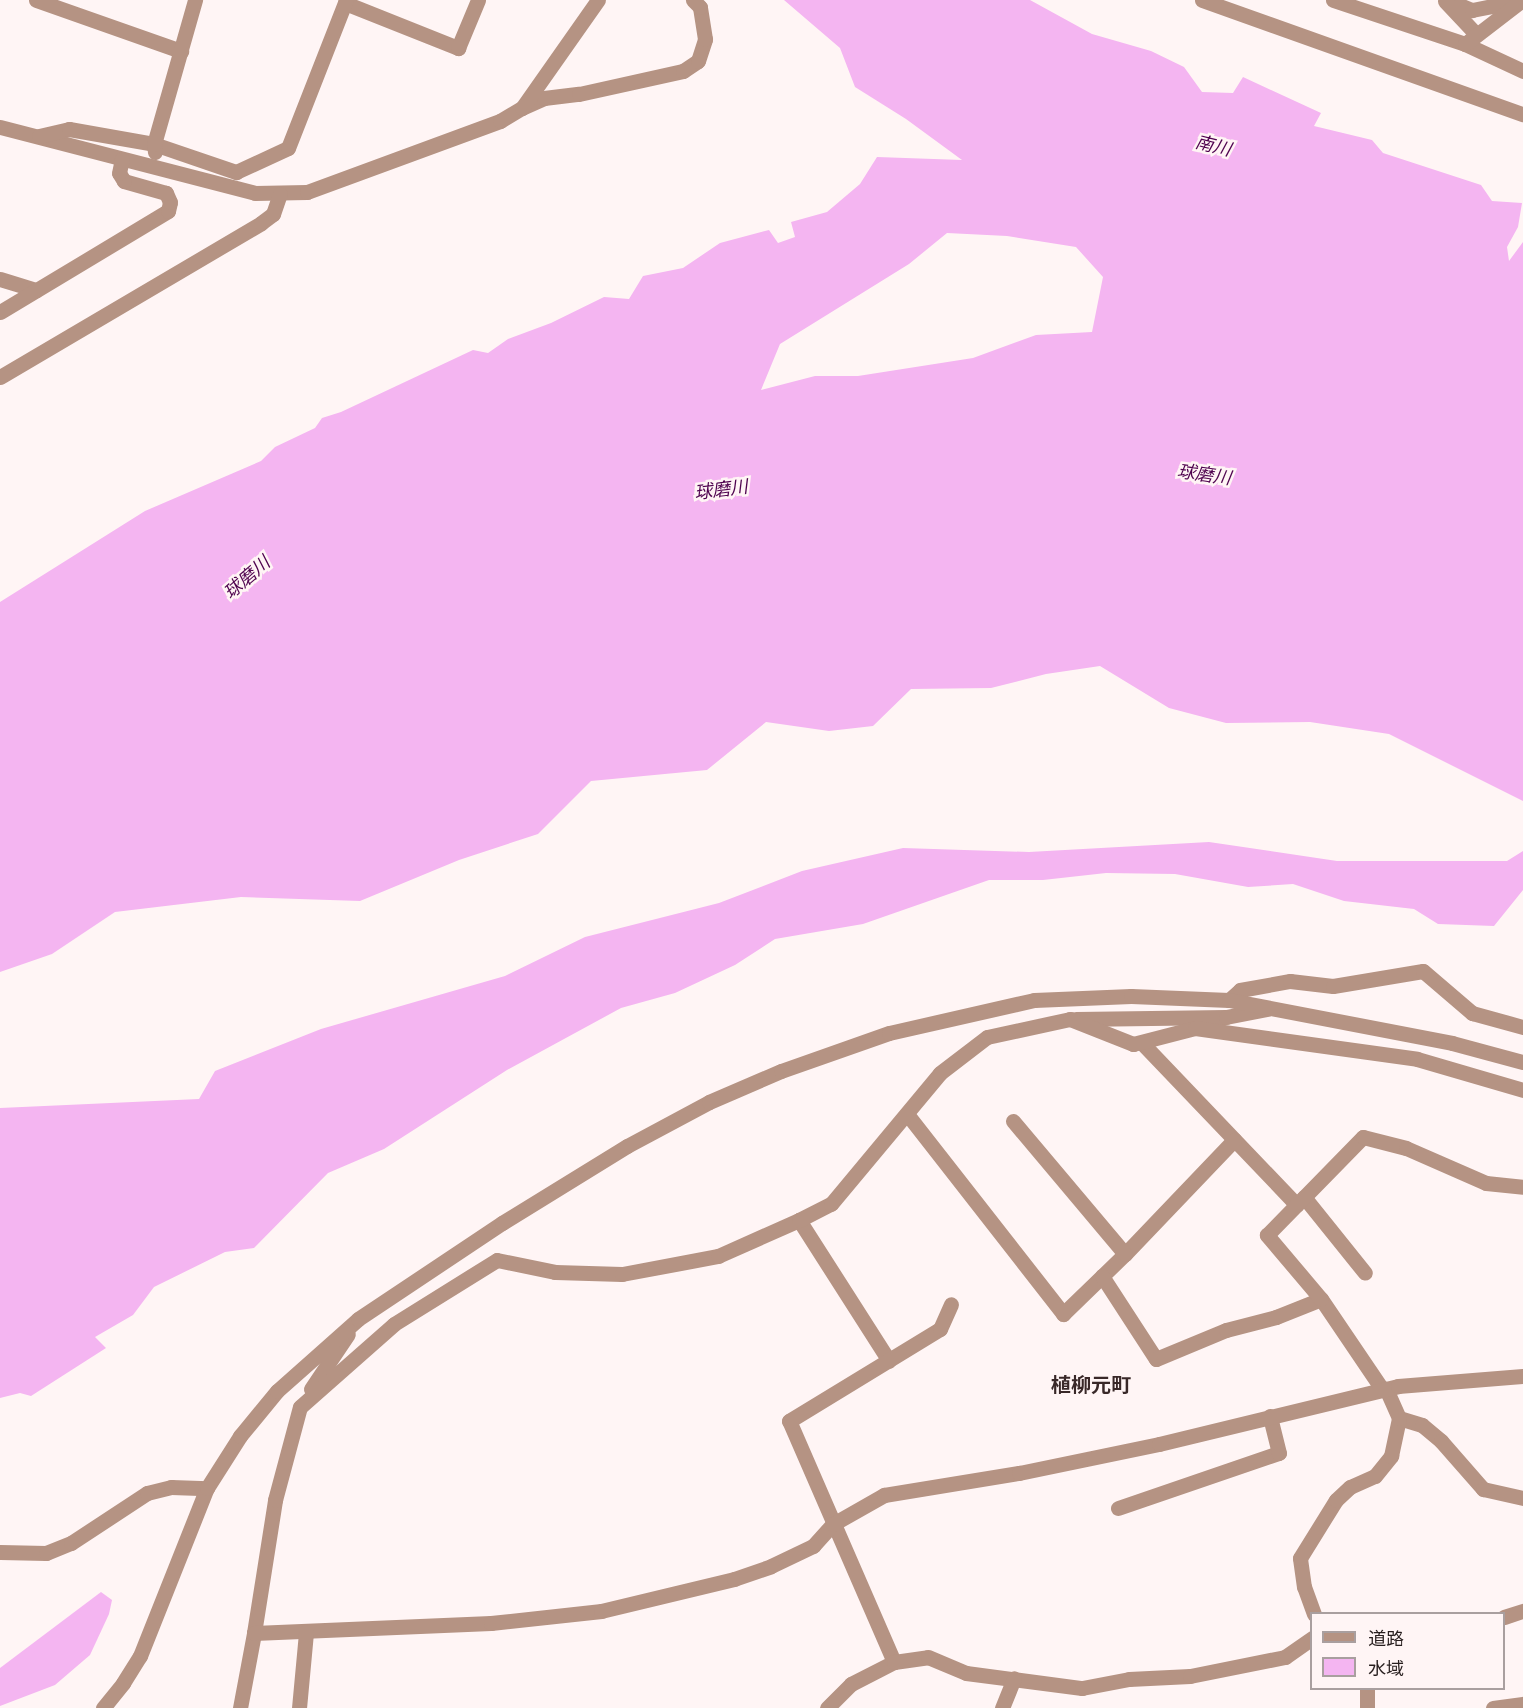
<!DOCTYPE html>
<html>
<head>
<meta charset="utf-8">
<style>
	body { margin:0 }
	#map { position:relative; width:1523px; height:1708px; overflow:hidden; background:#fff5f5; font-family:Montserrat,"Noto Sans JP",sans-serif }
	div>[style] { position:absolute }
	.water>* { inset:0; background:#f4b5f1 }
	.minor>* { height:15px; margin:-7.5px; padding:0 7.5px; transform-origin:7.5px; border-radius:7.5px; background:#b59383 }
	span { translate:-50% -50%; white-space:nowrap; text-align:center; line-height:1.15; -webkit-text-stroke:5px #fff5f5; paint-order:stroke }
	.water-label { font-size:18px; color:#4f034f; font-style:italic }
	.quarter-label { font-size:20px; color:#392828; font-weight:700 }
	.legend { position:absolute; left:1310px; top:1612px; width:195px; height:78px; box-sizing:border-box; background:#fff5f5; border:2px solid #a99f9f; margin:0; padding:8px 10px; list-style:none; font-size:18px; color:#271e1e }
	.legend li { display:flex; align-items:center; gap:12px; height:30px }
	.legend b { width:30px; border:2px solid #a99f9f }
</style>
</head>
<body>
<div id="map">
	<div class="water">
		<i style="clip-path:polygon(evenodd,784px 0,1030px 0,1092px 34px,1151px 51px,1184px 67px,1202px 92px,1233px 93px,1243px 77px,1321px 113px,1314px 126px,1372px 140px,1383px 153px,1481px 185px,1492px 201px,1522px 203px,1518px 227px,1507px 247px,1509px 261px,1523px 242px,1523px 801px,1389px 734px,1310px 722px,1226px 723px,1169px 708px,1100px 666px,1046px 674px,991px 688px,911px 689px,873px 726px,829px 731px,766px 722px,707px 770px,591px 781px,538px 834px,459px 860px,360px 901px,241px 897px,115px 912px,52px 954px,0 972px,0 602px,145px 511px,261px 461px,275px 447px,315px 428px,322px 418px,341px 412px,473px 350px,488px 353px,508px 339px,551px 323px,604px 297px,629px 299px,643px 276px,683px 268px,720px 243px,769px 230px,778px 243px,795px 237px,791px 222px,827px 212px,860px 184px,877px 157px,962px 160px,906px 119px,855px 87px,840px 48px,784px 0,947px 233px,1007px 236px,1076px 247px,1103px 277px,1092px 332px,1036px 335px,973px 358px,858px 376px,815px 376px,761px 390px,780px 344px,909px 264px,947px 233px)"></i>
		<i style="clip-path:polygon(1209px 842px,1337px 861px,1507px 861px,1523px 851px,1523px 890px,1494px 926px,1438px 924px,1414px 909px,1344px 901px,1293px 884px,1248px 887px,1175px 874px,1106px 873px,1043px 880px,989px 880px,863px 924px,775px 939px,735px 965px,675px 993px,621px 1008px,507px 1070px,384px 1149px,328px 1173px,254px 1248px,225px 1252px,154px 1287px,133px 1315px,95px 1337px,106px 1348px,31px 1396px,20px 1393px,0 1398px,0 1108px,199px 1099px,215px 1071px,321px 1029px,505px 976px,585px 937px,719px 903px,802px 871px,903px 848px,1029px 852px)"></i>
		<i style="clip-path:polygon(101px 1592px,112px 1600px,109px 1614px,90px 1655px,55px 1685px,0 1706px,0 1668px)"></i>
	</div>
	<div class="minor">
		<i style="left:36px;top:0;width:154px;rotate:19.4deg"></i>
		<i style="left:1202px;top:0;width:341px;rotate:19.6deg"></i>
		<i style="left:1333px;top:0;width:139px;rotate:18.4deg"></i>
		<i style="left:1465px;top:44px;width:64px;rotate:25deg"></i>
		<i style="left:1447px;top:0;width:27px;rotate:22deg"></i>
		<i style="left:1472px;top:10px;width:52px;rotate:-11.1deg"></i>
		<i style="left:1445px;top:1px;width:45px;rotate:46.8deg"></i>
		<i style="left:345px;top:3px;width:122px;rotate:21.7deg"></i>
		<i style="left:458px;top:48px;width:52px;rotate:-67.4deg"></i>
		<i style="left:1465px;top:44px;width:66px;rotate:-37.6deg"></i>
		<i style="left:522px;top:108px;width:24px;rotate:-24deg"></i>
		<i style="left:544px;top:98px;width:35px;rotate:-7deg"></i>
		<i style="left:579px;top:94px;width:107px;rotate:-12.5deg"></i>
		<i style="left:683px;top:71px;width:18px;rotate:-34deg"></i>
		<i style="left:698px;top:61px;width:23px;rotate:-72deg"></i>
		<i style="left:705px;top:39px;width:32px;rotate:-99deg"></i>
		<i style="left:700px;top:7px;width:10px;rotate:-135deg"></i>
		<i style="left:0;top:127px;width:263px;rotate:14.5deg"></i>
		<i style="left:255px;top:193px;width:52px;rotate:-1.1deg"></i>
		<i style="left:307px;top:192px;width:206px;rotate:-20.2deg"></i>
		<i style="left:500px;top:121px;width:26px;rotate:-31deg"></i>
		<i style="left:522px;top:108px;width:132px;rotate:-54.9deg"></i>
		<i style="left:39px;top:136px;width:31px;rotate:-13deg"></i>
		<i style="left:69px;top:129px;width:86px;rotate:10deg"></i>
		<i style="left:154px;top:144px;width:87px;rotate:18.9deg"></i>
		<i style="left:236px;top:172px;width:57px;rotate:-24.8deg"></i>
		<i style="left:288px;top:148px;width:159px;rotate:-68.6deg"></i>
		<i style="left:155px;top:152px;width:8px;rotate:-97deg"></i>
		<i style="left:154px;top:144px;width:150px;rotate:-74.1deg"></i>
		<i style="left:0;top:279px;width:38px;rotate:17deg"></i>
		<i style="left:0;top:312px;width:196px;rotate:-31deg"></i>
		<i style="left:168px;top:211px;width:9px;rotate:-77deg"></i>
		<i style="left:170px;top:202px;width:10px;rotate:-114deg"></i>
		<i style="left:166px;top:193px;width:44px;rotate:-164.1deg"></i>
		<i style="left:124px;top:181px;width:9px;rotate:-122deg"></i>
		<i style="left:119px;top:173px;width:14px;rotate:-78deg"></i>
		<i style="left:0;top:377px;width:303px;rotate:-30.5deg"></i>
		<i style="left:261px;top:223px;width:15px;rotate:-37deg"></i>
		<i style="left:273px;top:214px;width:21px;rotate:-71deg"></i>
		<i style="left:1229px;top:1000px;width:15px;rotate:-42deg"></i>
		<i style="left:1240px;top:990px;width:51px;rotate:-10.2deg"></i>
		<i style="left:1290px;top:981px;width:43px;rotate:6.6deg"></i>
		<i style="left:1333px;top:986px;width:91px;rotate:-9.5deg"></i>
		<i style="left:1423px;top:971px;width:65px;rotate:40.6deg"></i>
		<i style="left:1472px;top:1013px;width:53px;rotate:15.4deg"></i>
		<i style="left:1076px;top:1019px;width:150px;rotate:-0.8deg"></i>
		<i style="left:1226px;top:1017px;width:42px;rotate:-11deg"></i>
		<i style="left:1142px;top:1043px;width:224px;rotate:46.3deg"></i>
		<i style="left:907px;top:1114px;width:254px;rotate:52deg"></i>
		<i style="left:1063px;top:1314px;width:86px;rotate:-44.1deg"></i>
		<i style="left:1125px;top:1254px;width:158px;rotate:-46.3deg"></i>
		<i style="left:1013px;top:1121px;width:174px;rotate:49.9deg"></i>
		<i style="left:1304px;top:1197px;width:97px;rotate:51.2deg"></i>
		<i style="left:799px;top:1220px;width:167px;rotate:57.4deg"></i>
		<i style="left:1102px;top:1276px;width:99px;rotate:57deg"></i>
		<i style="left:1156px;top:1359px;width:76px;rotate:-22.5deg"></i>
		<i style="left:1226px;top:1330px;width:52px;rotate:-14.6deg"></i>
		<i style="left:1276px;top:1317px;width:48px;rotate:-21.8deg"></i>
		<i style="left:311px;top:1389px;width:66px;rotate:-56.1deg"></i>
		<i style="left:1382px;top:1389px;width:109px;rotate:-124.1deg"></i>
		<i style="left:1321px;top:1299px;width:84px;rotate:-130.2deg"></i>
		<i style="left:1267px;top:1235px;width:137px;rotate:-45.6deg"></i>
		<i style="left:1363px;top:1137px;width:44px;rotate:14.3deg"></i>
		<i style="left:1406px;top:1148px;width:87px;rotate:23.6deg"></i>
		<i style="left:1486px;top:1183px;width:37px;rotate:6deg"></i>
		<i style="left:1399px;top:1418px;width:24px;rotate:17deg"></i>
		<i style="left:1422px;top:1425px;width:25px;rotate:40deg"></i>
		<i style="left:1441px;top:1441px;width:64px;rotate:48.8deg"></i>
		<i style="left:1483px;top:1489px;width:41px;rotate:12.7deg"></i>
		<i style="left:1118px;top:1508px;width:170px;rotate:-18.9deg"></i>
		<i style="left:1279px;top:1453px;width:38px;rotate:-104deg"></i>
		<i style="left:0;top:1552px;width:46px;rotate:1.2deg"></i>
		<i style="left:46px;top:1553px;width:27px;rotate:-22deg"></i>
		<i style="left:71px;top:1543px;width:91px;rotate:-33.3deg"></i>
		<i style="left:147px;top:1493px;width:25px;rotate:-14deg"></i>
		<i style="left:171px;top:1487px;width:36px;rotate:2deg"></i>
		<i style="left:1314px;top:1614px;width:29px;rotate:-110deg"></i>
		<i style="left:1304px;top:1587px;width:29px;rotate:-98deg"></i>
		<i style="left:1300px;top:1558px;width:68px;rotate:-58.2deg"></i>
		<i style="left:1336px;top:1500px;width:19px;rotate:-43deg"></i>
		<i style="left:1350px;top:1487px;width:27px;rotate:-24deg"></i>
		<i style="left:1375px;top:1476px;width:26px;rotate:-51deg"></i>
		<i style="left:1391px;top:1456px;width:39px;rotate:-78deg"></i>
		<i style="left:1399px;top:1418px;width:32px;rotate:-114deg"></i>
		<i style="left:1504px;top:1617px;width:20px;rotate:-18deg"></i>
		<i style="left:254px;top:1633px;width:135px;rotate:-81deg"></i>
		<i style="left:275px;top:1500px;width:96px;rotate:-75deg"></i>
		<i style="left:300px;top:1407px;width:125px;rotate:-41.4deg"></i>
		<i style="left:394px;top:1324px;width:121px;rotate:-31.9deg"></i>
		<i style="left:497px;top:1260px;width:59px;rotate:11.7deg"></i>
		<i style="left:555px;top:1272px;width:67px;rotate:1.7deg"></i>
		<i style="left:622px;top:1274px;width:98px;rotate:-10.6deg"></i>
		<i style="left:718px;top:1256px;width:89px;rotate:-24deg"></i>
		<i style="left:799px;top:1220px;width:36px;rotate:-27deg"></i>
		<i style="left:831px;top:1204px;width:170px;rotate:-50.2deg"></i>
		<i style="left:940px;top:1073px;width:59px;rotate:-37.5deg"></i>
		<i style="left:987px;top:1037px;width:85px;rotate:-12.2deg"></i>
		<i style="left:1070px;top:1019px;width:68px;rotate:21.6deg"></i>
		<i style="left:1133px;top:1044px;width:64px;rotate:-14.5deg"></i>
		<i style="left:1195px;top:1028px;width:224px;rotate:7.9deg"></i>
		<i style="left:1417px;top:1059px;width:110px;rotate:16.3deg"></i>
		<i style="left:894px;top:1662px;width:263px;rotate:-113.5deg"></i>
		<i style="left:789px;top:1421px;width:177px;rotate:-31.4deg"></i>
		<i style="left:940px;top:1329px;width:27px;rotate:-66deg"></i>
		<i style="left:1367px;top:1688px;width:20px;rotate:90deg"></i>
		<i style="left:103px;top:1708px;width:32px;rotate:-51deg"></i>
		<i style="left:123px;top:1683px;width:32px;rotate:-58deg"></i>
		<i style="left:140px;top:1656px;width:181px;rotate:-68.3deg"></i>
		<i style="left:207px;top:1488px;width:62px;rotate:-57.6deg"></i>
		<i style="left:240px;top:1436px;width:58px;rotate:-50.6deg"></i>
		<i style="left:277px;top:1391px;width:108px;rotate:-41.6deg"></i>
		<i style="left:358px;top:1319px;width:173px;rotate:-33.7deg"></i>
		<i style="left:502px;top:1223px;width:147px;rotate:-31.6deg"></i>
		<i style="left:627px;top:1146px;width:93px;rotate:-28.2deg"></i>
		<i style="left:709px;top:1102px;width:78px;rotate:-23.3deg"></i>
		<i style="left:781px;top:1071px;width:114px;rotate:-19.4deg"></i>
		<i style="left:889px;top:1033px;width:149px;rotate:-12.8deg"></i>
		<i style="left:1034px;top:1000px;width:97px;rotate:-2.4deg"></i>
		<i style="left:1131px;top:996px;width:98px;rotate:2.3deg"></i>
		<i style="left:1229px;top:1000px;width:227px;rotate:10.9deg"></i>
		<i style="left:1452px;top:1043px;width:73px;rotate:15deg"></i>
		<i style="left:240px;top:1708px;width:76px;rotate:-79.4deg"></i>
		<i style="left:254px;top:1633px;width:237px;rotate:-2.4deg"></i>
		<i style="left:491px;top:1623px;width:111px;rotate:-6.2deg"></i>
		<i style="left:601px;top:1611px;width:137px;rotate:-13.5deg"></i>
		<i style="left:734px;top:1579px;width:39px;rotate:-19deg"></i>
		<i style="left:771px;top:1566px;width:47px;rotate:-25.5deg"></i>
		<i style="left:813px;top:1546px;width:30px;rotate:-48deg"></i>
		<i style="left:833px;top:1524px;width:59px;rotate:-29.6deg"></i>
		<i style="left:884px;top:1495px;width:137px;rotate:-9.3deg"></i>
		<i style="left:1019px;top:1473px;width:143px;rotate:-11.7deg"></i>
		<i style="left:1159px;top:1444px;width:246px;rotate:-13.6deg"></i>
		<i style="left:1398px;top:1386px;width:125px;rotate:-4.6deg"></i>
		<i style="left:299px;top:1708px;width:76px;rotate:-84.7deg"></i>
		<i style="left:827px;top:1708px;width:34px;rotate:-45deg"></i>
		<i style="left:851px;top:1684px;width:48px;rotate:-27.1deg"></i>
		<i style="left:894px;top:1662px;width:34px;rotate:-8deg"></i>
		<i style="left:928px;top:1657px;width:41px;rotate:22.8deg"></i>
		<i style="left:966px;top:1673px;width:117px;rotate:7.4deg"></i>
		<i style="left:1082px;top:1688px;width:48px;rotate:-10.8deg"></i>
		<i style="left:1129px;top:1679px;width:61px;rotate:-2.8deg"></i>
		<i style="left:1190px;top:1676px;width:97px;rotate:-11.3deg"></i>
		<i style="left:1285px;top:1657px;width:33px;rotate:-35deg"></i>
		<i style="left:1002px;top:1708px;width:32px;rotate:-68deg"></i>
		<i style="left:1493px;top:1708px;width:30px;rotate:-8deg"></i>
	</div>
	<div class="water-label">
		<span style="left:1213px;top:146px;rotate:14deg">南川</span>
		<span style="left:1204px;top:475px;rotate:8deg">球磨川</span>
		<span style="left:721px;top:490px;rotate:-7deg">球磨川</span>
		<span style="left:247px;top:578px;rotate:-41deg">球磨川</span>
	</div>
	<div class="quarter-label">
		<span style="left:1091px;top:1385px">植柳元町</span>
	</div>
	<ul class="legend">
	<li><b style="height:8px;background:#b59383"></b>道路</li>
	<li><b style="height:16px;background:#f4b5f1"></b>水域</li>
	</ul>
</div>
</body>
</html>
